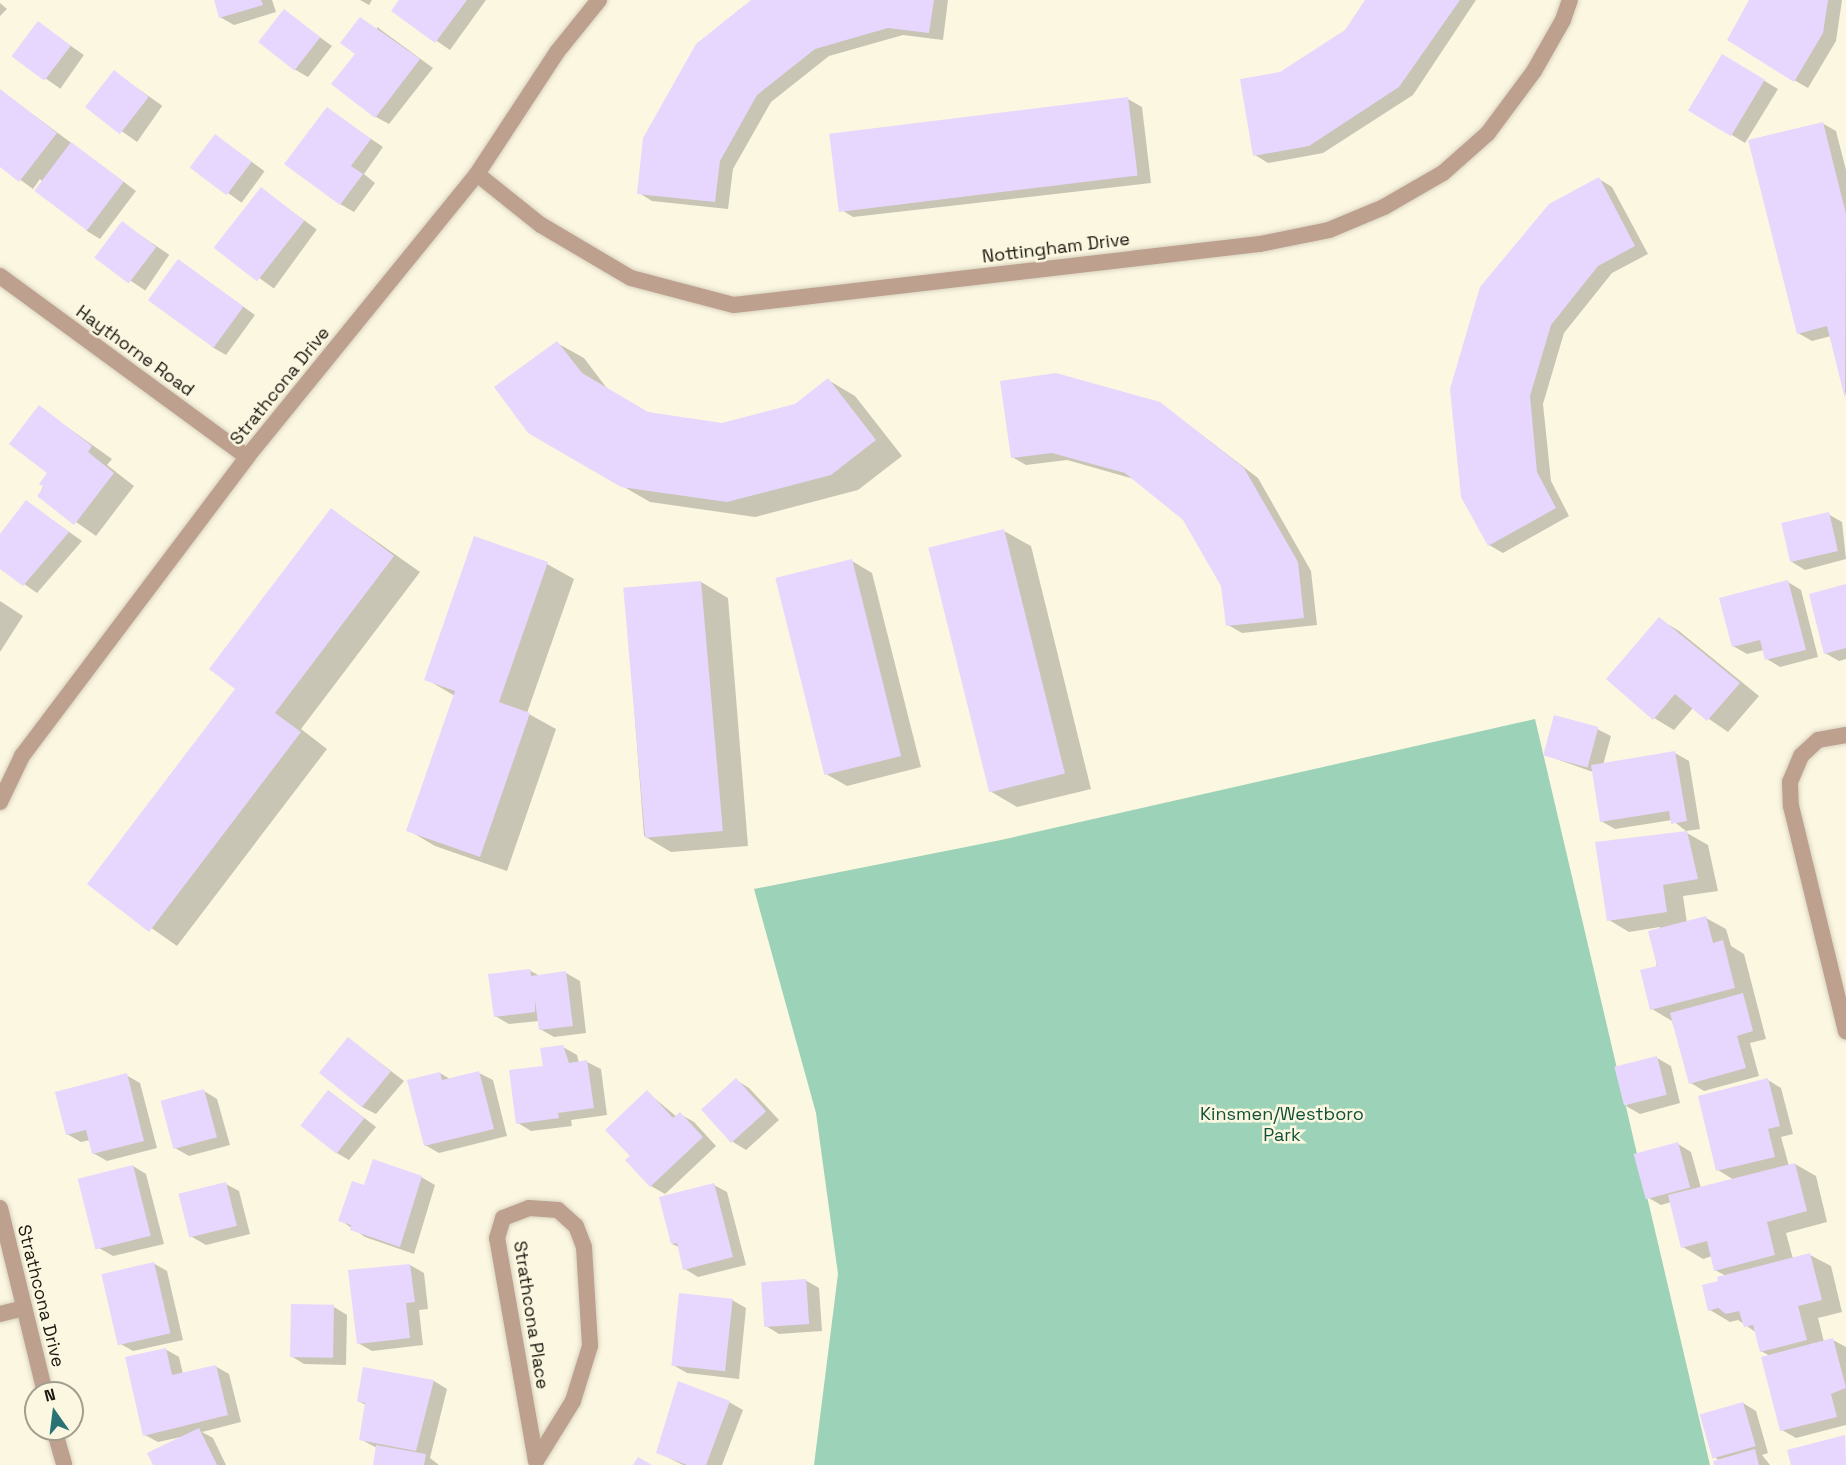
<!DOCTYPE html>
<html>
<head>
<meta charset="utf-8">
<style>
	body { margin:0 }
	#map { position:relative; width:1846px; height:1465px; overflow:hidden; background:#fcf7e1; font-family:"Space Grotesk",sans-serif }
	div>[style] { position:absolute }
	.green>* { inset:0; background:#9cd2b8 }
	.shadow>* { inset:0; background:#0003; transform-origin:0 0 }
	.building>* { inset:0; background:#e7d6fe; transform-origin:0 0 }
	.roads { filter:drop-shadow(0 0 2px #d8d3c0) drop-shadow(0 0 2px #d8d3c0) }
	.minor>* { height:16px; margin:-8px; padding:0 8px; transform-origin:8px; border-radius:8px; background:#bda08e }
	.tertiary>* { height:16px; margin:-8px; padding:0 8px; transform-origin:8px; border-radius:8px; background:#bda08e }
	span { translate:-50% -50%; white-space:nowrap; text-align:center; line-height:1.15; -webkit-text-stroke:5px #fcf7e1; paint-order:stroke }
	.street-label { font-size:18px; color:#1a1810 }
	.park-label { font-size:18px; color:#0f5039 }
	.north { position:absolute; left:24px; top:1381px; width:60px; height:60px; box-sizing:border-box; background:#fcf7e1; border:2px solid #a29e8d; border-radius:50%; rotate:346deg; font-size:16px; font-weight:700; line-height:24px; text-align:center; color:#1a1810 }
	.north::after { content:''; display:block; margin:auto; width:21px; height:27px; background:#297374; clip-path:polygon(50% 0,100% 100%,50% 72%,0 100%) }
</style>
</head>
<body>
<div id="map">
	<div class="green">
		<i style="clip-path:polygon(1535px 719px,1710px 1465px,814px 1465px,838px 1274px,816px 1113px,754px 889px,1001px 840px)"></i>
	</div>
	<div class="shadow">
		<i style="clip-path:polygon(215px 0,272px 0,276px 12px,234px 25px,220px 17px)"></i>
		<i style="clip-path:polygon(360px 0,372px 0,369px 5px)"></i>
		<i style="clip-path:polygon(401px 0,486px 0,450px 50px,393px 11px)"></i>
		<i style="clip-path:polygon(753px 0,948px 0,943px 40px,903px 35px,829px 56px,771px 102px,733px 169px,728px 209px,652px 201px,639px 193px)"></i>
		<i style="clip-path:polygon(1367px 0,1476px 0,1413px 95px,1323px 153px,1268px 163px,1255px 155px,1281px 73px,1346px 31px)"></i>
		<i style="clip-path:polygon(1750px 0,1842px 0,1836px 41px,1808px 88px,1794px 80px)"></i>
		<i style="clip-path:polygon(0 3px,7px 9px,0 16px)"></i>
		<i style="clip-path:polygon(284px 11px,332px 46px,308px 77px,294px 69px)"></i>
		<i style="left:38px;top:23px;width:56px;height:41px;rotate:35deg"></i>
		<i style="clip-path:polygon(377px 27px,433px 68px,389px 124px,376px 117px)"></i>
		<i style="clip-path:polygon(1723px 56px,1778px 89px,1745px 143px,1732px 135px)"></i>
		<i style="left:114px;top:72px;width:59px;height:44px;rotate:35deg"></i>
		<i style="clip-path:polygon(0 90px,136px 191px,100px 239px,87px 231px,40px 179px,33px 189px,0 165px)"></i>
		<i style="clip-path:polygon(1128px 99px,1142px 107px,1151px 183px,853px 217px,840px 209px)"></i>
		<i style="clip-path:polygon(327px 109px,383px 147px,364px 174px,375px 183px,354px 212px,340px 204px)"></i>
		<i style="clip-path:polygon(1822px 123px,1836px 131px,1846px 170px,1846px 396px,1831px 336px,1812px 341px,1798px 333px)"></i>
		<i style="left:216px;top:136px;width:60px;height:39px;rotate:36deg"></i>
		<i style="clip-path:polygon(1599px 179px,1612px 187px,1648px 254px,1612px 273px,1564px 333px,1543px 404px,1551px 481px,1569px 516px,1503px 553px,1489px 545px,1462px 497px)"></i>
		<i style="left:261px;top:189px;width:69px;height:73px;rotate:36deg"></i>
		<i style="left:122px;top:223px;width:57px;height:43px;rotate:34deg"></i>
		<i style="clip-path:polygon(179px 261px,255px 315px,226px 355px,212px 347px)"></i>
		<i style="clip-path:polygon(557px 343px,584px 358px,609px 391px,648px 414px,722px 424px,796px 405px,828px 380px,855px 396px,902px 456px,858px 490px,755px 517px,650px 502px,529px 432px)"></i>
		<i style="clip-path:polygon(1160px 403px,1258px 478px,1311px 571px,1317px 625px,1242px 633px,1228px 625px,1223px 585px,1185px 519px,1134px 479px,1067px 460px,1026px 465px,1012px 457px)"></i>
		<i style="clip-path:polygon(39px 407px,112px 459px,107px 465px,134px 486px,96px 536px,39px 496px,49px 473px)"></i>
		<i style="clip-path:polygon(27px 502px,82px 541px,37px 593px,0 567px,0 536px)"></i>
		<i style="clip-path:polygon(332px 510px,420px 572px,301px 729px,327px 749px,177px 946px,89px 884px,237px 688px)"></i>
		<i style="clip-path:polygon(1828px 514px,1842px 522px,1846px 559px,1805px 570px,1792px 562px)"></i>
		<i style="clip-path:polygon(1004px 531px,1031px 546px,1091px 789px,1017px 807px,990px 791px)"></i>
		<i style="clip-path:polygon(852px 561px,872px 573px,921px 767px,847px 786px,826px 774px)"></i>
		<i style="clip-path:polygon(547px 564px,574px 579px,527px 713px,556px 729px,507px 871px,435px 846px,408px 830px,455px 696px,426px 679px)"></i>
		<i style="clip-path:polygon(701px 582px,728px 598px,748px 846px,671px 852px,644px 836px,625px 588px)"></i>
		<i style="clip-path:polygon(1788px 582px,1801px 590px,1818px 657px,1780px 667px,1767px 659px,1764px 650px,1747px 654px,1733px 646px)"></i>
		<i style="clip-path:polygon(1846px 586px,1846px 659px,1839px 661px,1825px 653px)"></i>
		<i style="clip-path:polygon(0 601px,23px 616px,0 652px)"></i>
		<i style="clip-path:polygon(1659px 619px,1679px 631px,1759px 696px,1728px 732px,1693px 708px,1674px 730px,1654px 718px)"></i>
		<i style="clip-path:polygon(1597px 729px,1611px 736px,1603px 765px,1675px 753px,1689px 761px,1700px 829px,1686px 831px,1672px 820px,1615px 829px,1601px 821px,1593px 772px,1545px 755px)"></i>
		<i style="clip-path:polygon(1687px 833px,1708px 845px,1718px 891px,1683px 896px,1687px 923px,1706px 918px,1726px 929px,1731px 946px,1744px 954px,1766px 1039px,1750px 1043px,1759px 1076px,1704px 1091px,1691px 1083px,1672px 1021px,1652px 1009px,1660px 927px,1629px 932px,1609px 920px)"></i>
		<i style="clip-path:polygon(529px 970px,540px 976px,566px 973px,580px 981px,586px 1033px,554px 1037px,540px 1029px,539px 1021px,509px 1024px,495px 1016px)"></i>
		<i style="clip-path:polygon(349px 1039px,404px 1081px,376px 1114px,362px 1107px)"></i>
		<i style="clip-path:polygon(563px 1047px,577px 1055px,579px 1063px,587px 1062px,601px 1069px,607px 1115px,571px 1120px,572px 1126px,531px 1131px,518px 1123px)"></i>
		<i style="clip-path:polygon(1657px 1058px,1671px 1066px,1680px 1103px,1640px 1114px,1626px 1106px)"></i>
		<i style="clip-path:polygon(440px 1073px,450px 1079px,479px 1073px,493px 1080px,507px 1136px,439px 1153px,425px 1145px)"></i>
		<i style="clip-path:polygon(126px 1075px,140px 1083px,157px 1148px,107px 1161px,93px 1153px,90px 1140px,81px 1142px,67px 1134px)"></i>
		<i style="clip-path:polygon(736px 1080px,749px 1088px,779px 1120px,746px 1150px,733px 1142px)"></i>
		<i style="clip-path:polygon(1768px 1080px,1781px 1088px,1793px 1134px,1781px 1137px,1789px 1166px,1795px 1164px,1816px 1176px,1827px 1222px,1786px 1233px,1793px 1259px,1810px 1255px,1831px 1266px,1842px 1312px,1818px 1318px,1824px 1342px,1833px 1340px,1846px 1347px,1846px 1425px,1796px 1438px,1782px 1430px,1770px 1356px,1761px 1351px,1757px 1333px,1738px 1320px,1730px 1322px,1710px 1310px,1726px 1276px,1715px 1270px,1712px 1256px,1703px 1259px,1683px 1247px,1671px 1202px,1661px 1205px,1647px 1197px,1678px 1144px,1691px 1152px,1701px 1188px,1734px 1180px,1718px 1170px)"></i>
		<i style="clip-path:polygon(204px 1091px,217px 1099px,230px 1145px,189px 1156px,175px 1148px)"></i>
		<i style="clip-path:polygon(329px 1091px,376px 1127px,349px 1160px,335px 1152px)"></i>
		<i style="clip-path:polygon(647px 1092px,677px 1117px,680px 1114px,694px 1122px,716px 1146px,665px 1194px,651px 1186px,627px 1160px,632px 1156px)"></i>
		<i style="clip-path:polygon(133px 1166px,146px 1174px,164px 1244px,113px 1256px,99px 1248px)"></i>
		<i style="clip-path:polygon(421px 1177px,435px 1185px,414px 1254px,365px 1237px,340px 1220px,365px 1187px)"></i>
		<i style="clip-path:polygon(226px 1184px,239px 1191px,250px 1234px,206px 1245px,192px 1237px)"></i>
		<i style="clip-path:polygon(714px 1185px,727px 1192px,746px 1265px,698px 1277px,685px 1269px,679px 1247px,672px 1244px)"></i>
		<i style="clip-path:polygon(153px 1263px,167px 1271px,183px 1340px,133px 1351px,119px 1343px)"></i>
		<i style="clip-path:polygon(410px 1265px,424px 1273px,428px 1309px,419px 1310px,423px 1345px,372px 1351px,358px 1343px)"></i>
		<i style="clip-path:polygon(805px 1280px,819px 1288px,822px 1331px,779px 1334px,766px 1326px)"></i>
		<i style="clip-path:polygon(732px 1300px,746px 1308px,739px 1379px,687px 1373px,673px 1365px)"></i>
		<i style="clip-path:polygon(334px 1307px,347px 1315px,346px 1365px,304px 1364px,291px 1356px)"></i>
		<i style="clip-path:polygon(165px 1349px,179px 1357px,183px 1374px,215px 1366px,229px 1374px,241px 1422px,202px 1432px,213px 1438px,226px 1465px,154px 1465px,181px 1437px,158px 1442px,145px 1435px)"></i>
		<i style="clip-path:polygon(364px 1368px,434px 1381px,447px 1389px,430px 1458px,439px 1465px,374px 1465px,377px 1448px,360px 1439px,366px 1405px,358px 1401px)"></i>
		<i style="clip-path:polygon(729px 1402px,743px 1410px,722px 1465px,683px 1465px,657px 1452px)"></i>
		<i style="clip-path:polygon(1743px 1403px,1756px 1411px,1768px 1453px,1762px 1455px,1770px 1465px,1716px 1465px,1719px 1460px,1714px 1457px)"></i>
	</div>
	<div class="building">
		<i style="clip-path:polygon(214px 0,261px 0,263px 5px,219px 18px)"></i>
		<i style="clip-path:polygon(399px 0,467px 0,435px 43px,391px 11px)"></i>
		<i style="clip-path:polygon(751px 0,934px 0,929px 33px,888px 28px,815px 49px,757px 95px,720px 161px,715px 202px,637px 194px,643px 138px,696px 44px)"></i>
		<i style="clip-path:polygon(1365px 0,1460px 0,1399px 87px,1309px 146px,1253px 156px,1240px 79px,1280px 72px,1345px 30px)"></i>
		<i style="clip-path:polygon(1749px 0,1828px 0,1823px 33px,1794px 82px,1727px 40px)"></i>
		<i style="left:284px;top:9px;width:46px;height:42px;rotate:38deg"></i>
		<i style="clip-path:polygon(360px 17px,420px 59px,375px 118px,331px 84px,355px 54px,340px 43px)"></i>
		<i style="left:38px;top:21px;width:41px;height:44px;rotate:37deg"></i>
		<i style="left:1722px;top:54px;width:50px;height:66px;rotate:31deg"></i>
		<i style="left:114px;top:70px;width:44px;height:47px;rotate:38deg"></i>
		<i style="clip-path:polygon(0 89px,57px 133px,19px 182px,0 167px)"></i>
		<i style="left:1128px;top:97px;width:79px;height:301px;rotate:83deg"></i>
		<i style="clip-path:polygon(327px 107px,371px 139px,351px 166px,363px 174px,340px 205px,284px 164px)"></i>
		<i style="clip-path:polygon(1823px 122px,1846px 214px,1845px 399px,1827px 326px,1797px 334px,1748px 140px)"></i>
		<i style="left:215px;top:134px;width:46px;height:42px;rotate:37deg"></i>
		<i style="left:71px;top:142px;width:66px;height:61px;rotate:37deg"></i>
		<i style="clip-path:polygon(1599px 177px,1635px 246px,1598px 266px,1551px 325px,1530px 396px,1537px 472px,1556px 508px,1488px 546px,1461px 497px,1450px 389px,1480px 287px,1549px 204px)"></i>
		<i style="left:261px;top:187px;width:55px;height:77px;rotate:38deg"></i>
		<i style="left:122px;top:221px;width:43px;height:46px;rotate:37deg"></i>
		<i style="left:178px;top:259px;width:81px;height:51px;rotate:36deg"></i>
		<i style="clip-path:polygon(557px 341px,582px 373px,648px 412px,722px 423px,795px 404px,828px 378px,876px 440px,831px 475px,727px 502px,621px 487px,528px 433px,494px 387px)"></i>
		<i style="clip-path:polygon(1056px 373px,1160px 402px,1244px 468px,1298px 562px,1304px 618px,1226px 626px,1221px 586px,1183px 520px,1125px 473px,1052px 453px,1011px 458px,1000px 381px)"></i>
		<i style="clip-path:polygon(39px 405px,92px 446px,88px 452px,114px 473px,74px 525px,37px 496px,44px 487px,39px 484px,47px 473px,9px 444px)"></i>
		<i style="clip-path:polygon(26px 500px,69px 532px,23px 586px,0 569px,0 534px)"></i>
		<i style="clip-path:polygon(331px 508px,394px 556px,275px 713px,301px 732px,149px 932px,87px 884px,235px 689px,209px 669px)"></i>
		<i style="left:1829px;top:512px;width:40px;height:49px;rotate:77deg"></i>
		<i style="left:1004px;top:529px;width:252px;height:78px;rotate:76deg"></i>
		<i style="clip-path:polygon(474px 536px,548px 562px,499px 702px,530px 713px,480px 857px,406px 831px,455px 691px,424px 680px)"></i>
		<i style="left:852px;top:559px;width:203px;height:79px;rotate:76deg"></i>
		<i style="clip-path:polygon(1788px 580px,1806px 650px,1765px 660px,1760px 640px,1732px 647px,1719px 598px)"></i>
		<i style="left:701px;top:581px;width:251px;height:78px;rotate:85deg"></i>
		<i style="clip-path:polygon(1846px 584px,1846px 648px,1824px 654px,1809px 594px)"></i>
		<i style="clip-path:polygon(1659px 617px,1740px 683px,1707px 721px,1675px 694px,1653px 720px,1606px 679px)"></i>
		<i style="left:1554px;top:715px;width:46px;height:42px;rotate:15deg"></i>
		<i style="clip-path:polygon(1675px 751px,1687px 821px,1671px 824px,1669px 811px,1600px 822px,1591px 765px)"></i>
		<i style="clip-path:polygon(1687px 831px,1698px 879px,1663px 885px,1667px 912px,1607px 921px,1595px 842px)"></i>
		<i style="clip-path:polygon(1706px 916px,1713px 943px,1723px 940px,1735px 988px,1650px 1010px,1640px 970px,1657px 966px,1648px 931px)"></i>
		<i style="clip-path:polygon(530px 969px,531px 976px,566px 971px,573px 1026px,539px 1030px,535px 1000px,535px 1012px,494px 1017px,488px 974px)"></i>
		<i style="clip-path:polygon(1743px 993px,1753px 1031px,1737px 1036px,1746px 1068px,1689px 1084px,1670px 1013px)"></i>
		<i style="left:348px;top:1037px;width:55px;height:46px;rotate:39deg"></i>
		<i style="clip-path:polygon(563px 1045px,569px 1063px,587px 1060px,594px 1108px,558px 1113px,559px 1118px,516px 1124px,509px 1070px,543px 1066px,540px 1048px)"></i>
		<i style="left:1657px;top:1056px;width:40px;height:44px;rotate:76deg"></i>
		<i style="clip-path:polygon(479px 1071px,494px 1129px,424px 1146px,407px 1080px,440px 1072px,442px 1080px)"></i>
		<i style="clip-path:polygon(127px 1073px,144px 1141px,92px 1154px,86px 1130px,66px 1135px,55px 1092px)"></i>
		<i style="left:736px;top:1078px;width:45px;height:47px;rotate:48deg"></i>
		<i style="clip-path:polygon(1768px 1078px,1780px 1126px,1768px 1129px,1775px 1157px,1716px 1171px,1698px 1096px)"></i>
		<i style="left:204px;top:1089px;width:50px;height:45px;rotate:75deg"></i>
		<i style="left:328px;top:1090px;width:46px;height:45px;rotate:38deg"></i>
		<i style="clip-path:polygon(647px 1090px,673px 1118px,680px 1112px,703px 1137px,650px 1187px,625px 1160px,630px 1156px,605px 1130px)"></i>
		<i style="left:1678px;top:1142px;width:47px;height:46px;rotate:75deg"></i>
		<i style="clip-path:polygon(373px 1159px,422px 1176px,400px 1247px,350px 1230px,351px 1225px,338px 1221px,352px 1181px,364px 1185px)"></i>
		<i style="clip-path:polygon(1795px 1163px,1807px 1211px,1767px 1222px,1775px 1255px,1714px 1271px,1707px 1241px,1681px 1248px,1668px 1195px)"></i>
		<i style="left:133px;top:1165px;width:73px;height:57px;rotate:76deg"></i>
		<i style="left:226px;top:1182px;width:45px;height:49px;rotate:76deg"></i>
		<i style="clip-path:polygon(714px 1183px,733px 1257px,683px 1270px,677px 1243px,671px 1244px,659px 1197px)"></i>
		<i style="clip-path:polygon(1810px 1253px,1822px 1300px,1798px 1306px,1807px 1340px,1760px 1352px,1753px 1325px,1744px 1327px,1739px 1311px,1726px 1314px,1718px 1308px,1708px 1311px,1702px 1285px,1718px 1281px,1717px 1277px)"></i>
		<i style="left:154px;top:1262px;width:73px;height:54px;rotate:77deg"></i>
		<i style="clip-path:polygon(410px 1264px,415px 1302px,406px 1303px,410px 1338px,357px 1344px,348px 1270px)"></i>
		<i style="left:806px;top:1279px;width:45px;height:45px;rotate:86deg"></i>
		<i style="left:679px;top:1293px;width:54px;height:73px;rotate:6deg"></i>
		<i style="left:291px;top:1304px;width:43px;height:53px;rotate:1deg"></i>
		<i style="clip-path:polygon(1833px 1338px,1846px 1388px,1831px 1394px,1837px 1417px,1780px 1431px,1761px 1357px)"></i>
		<i style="clip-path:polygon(166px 1348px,172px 1375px,216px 1365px,228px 1415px,143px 1436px,125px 1357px)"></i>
		<i style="clip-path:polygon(363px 1367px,434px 1380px,416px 1451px,359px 1440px,365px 1403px,357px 1401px)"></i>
		<i style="clip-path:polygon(678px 1381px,730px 1401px,706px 1465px,687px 1465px,656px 1453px)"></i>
		<i style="left:1743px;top:1402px;width:46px;height:45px;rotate:74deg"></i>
		<i style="clip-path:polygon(199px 1428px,217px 1465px,153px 1465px,147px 1453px)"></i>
		<i style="clip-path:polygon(1845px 1435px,1846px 1465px,1791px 1465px,1787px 1450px)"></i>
		<i style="clip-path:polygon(376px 1445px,426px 1454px,424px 1465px,373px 1465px)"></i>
		<i style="clip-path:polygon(1755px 1449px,1759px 1465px,1714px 1465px,1713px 1461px)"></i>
		<i style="clip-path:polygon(638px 1457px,652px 1465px,633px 1465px)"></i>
	</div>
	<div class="roads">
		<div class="minor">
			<i style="left:477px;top:174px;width:82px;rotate:38.6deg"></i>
			<i style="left:541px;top:225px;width:104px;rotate:30.5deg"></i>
			<i style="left:631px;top:278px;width:106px;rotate:14.7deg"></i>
			<i style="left:734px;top:305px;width:530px;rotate:-6.62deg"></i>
			<i style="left:1260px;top:244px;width:70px;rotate:-11.5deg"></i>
			<i style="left:1329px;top:230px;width:60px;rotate:-22.7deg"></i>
			<i style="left:1384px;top:207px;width:68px;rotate:-30deg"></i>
			<i style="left:1443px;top:173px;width:60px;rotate:-41.6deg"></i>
			<i style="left:1488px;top:133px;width:77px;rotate:-53.4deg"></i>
			<i style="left:1534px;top:71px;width:59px;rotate:-60.4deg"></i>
			<i style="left:1563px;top:20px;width:21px;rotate:-71deg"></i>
			<i style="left:0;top:276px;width:306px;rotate:36.2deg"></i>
			<i style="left:1846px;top:735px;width:28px;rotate:170deg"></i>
			<i style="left:1818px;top:740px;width:23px;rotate:137deg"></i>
			<i style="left:1801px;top:756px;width:28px;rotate:113deg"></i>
			<i style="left:1790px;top:782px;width:24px;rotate:88deg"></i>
			<i style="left:1791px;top:806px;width:232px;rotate:76.3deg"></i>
			<i style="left:529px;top:1208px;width:29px;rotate:4deg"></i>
			<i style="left:558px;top:1210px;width:24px;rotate:42deg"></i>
			<i style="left:576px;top:1226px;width:22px;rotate:69deg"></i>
			<i style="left:584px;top:1247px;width:99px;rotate:86.5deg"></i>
			<i style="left:590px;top:1346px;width:58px;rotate:107.2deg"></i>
			<i style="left:573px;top:1401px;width:70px;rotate:121.7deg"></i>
			<i style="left:536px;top:1461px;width:226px;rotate:-99.9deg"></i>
			<i style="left:497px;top:1238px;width:21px;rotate:-73deg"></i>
			<i style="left:503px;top:1218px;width:28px;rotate:-21deg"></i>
			<i style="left:0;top:1314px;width:25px;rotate:-14deg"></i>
		</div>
		<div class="tertiary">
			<i style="left:0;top:802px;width:51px;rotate:-64.4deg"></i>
			<i style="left:22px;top:756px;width:374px;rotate:-53deg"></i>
			<i style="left:247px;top:457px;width:365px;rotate:-50.9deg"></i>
			<i style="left:477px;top:174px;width:146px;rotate:-56.7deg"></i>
			<i style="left:557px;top:52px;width:67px;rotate:-51.1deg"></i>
			<i style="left:0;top:1208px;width:190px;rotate:76.3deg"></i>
			<i style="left:54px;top:1429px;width:37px;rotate:74deg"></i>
		</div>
	</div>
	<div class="street-label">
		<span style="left:1056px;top:248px;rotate:-7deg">Nottingham Drive</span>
		<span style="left:135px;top:351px;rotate:36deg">Haythorne Road</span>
		<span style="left:280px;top:386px;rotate:-51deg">Strathcona Drive</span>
		<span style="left:41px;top:1296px;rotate:76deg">Strathcona Drive</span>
		<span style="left:531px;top:1315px;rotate:81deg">Strathcona Place</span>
	</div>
	<div class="park-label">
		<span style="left:1282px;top:1125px">Kinsmen/Westboro<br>Park</span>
	</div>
	<div class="north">N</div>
</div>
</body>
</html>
